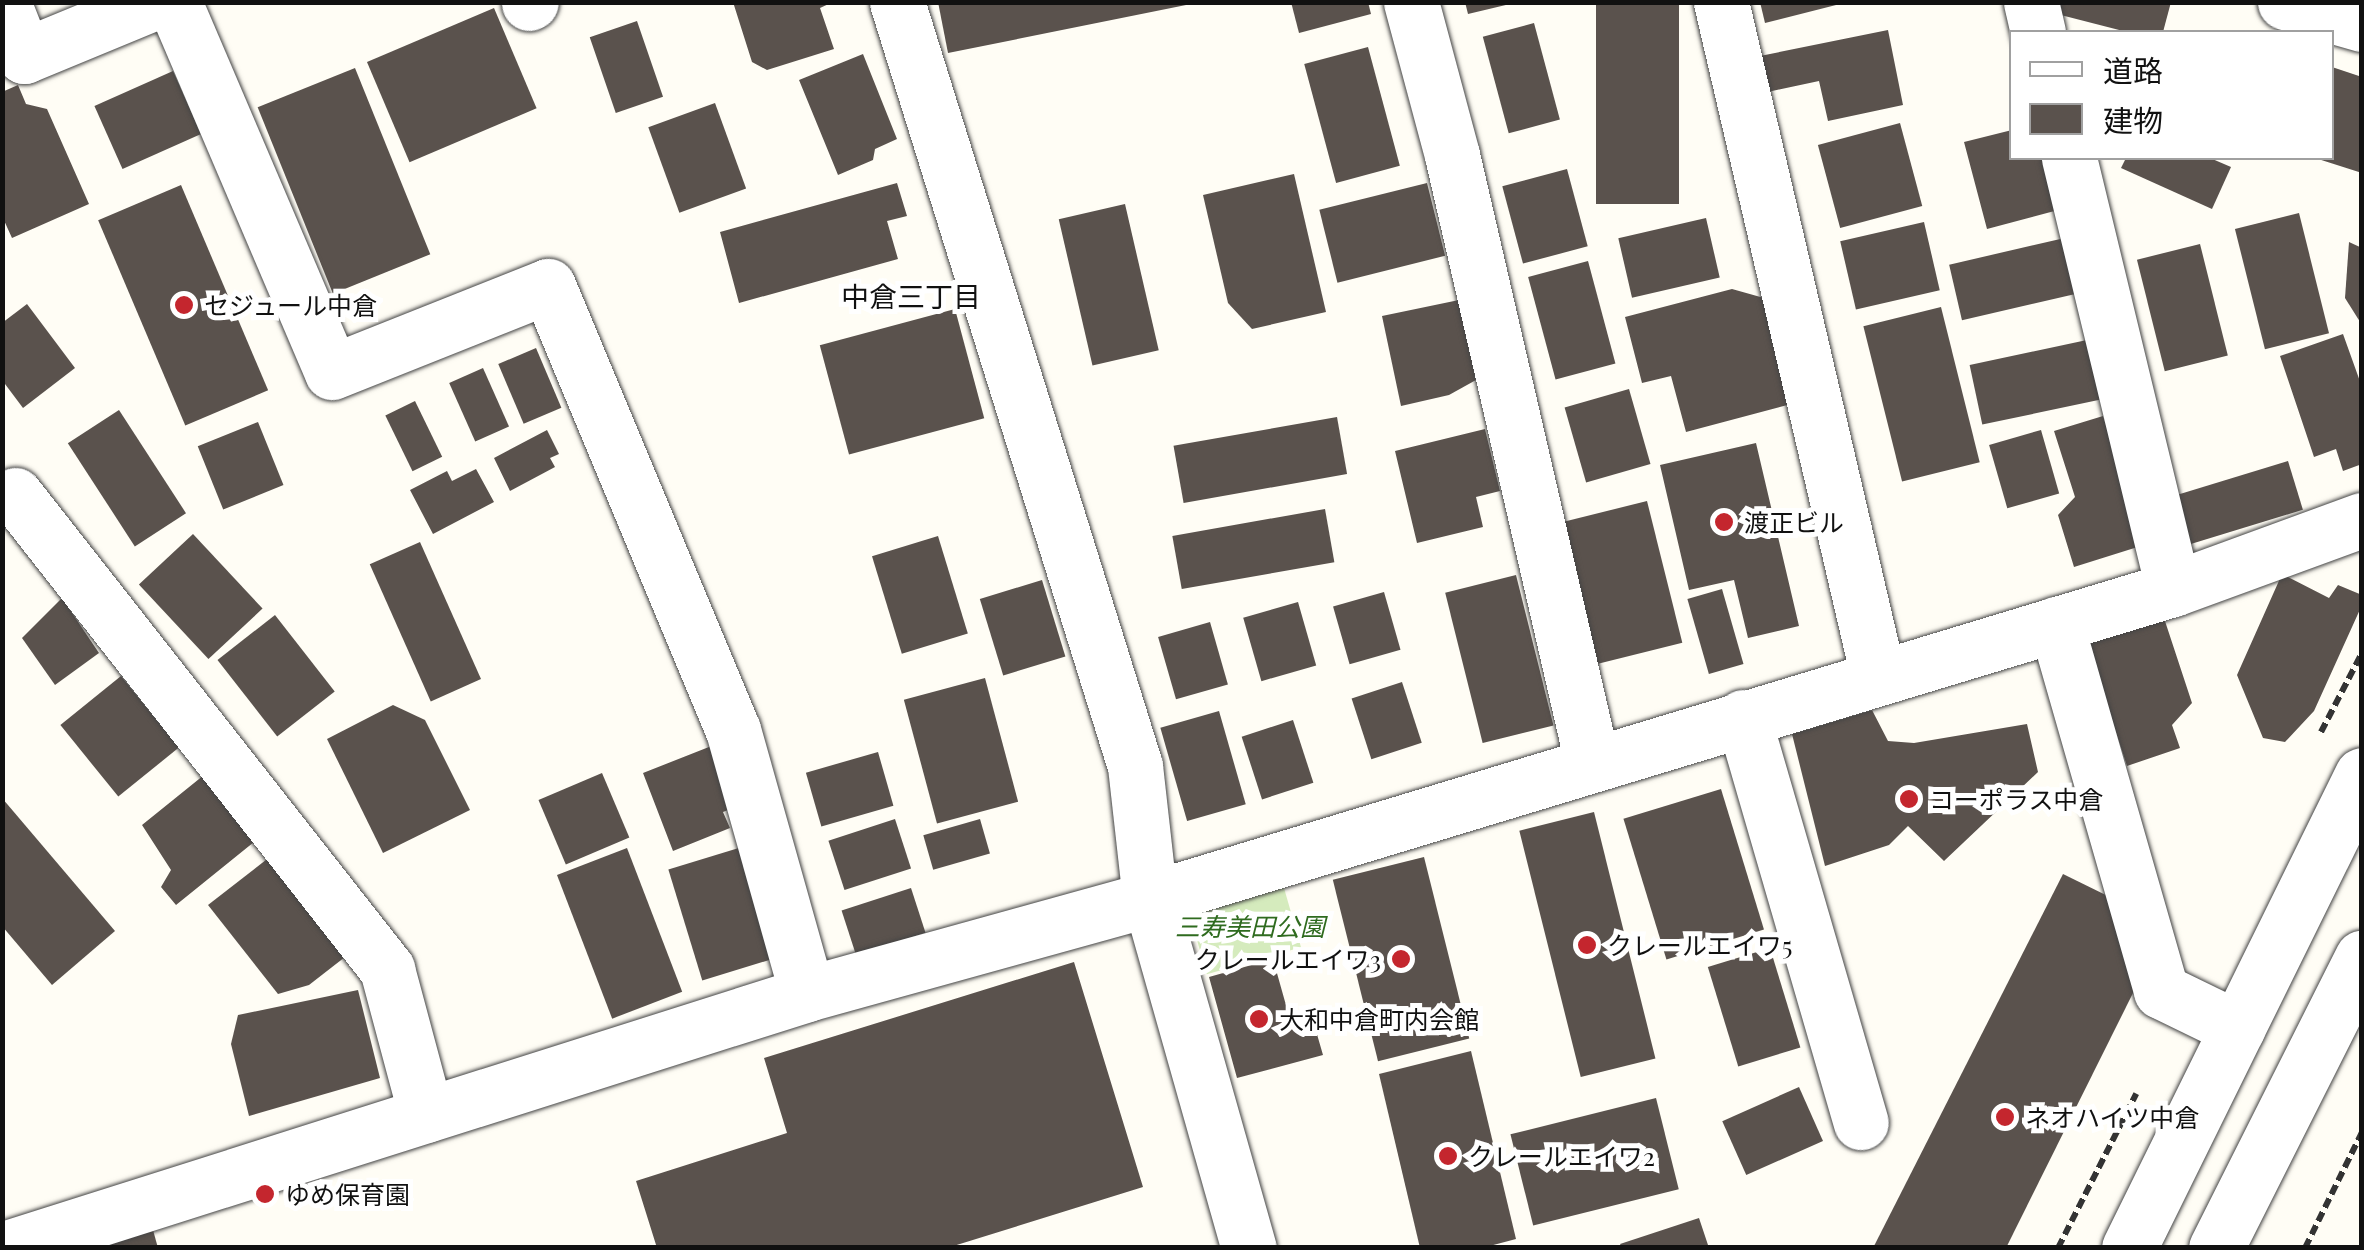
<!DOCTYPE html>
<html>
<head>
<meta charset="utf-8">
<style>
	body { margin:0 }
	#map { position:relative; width:2364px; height:1250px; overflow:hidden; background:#fffdf5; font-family:"Playfair Display","Noto Sans JP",serif }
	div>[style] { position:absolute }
	.green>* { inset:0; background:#d5ebbd; transform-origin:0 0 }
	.building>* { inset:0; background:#5a524d; transform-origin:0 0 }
	.path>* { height:6px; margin-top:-3px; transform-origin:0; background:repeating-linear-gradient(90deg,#333 0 10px,transparent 0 15px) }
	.roads { filter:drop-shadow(0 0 2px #444) drop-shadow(0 0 2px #444) }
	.minor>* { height:55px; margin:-27.5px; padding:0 27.5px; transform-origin:27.5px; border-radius:27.5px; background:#fff }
	.dots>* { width:28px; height:28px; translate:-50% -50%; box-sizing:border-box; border:5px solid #fff; border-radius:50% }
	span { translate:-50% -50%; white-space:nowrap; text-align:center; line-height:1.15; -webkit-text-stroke:10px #fff; paint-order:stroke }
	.poi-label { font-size:25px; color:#111 }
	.left { translate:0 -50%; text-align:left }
	.right { translate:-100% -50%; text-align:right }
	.park-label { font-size:25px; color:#2f6b1f; font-style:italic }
	.neighbourhood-label { font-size:28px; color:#111 }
	.frame { position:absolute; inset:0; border:5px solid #111; pointer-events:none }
	.legend { position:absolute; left:2009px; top:30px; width:325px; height:130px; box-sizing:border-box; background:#fff; border:2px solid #a0a0a0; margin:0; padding:12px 18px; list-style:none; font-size:30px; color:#111 }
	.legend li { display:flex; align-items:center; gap:20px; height:50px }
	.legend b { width:50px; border:2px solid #a0a0a0 }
</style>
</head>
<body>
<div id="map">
	<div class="green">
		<i style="left:1282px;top:881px;width:69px;height:98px;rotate:74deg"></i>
	</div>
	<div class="building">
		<i style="clip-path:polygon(733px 2px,833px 2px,820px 8px,834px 49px,767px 70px,752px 62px)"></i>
		<i style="clip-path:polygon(938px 2px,1190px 2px,1191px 4px,948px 53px)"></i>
		<i style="clip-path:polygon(1291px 2px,1368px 2px,1371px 14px,1299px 33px)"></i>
		<i style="clip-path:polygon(1465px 2px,1510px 2px,1510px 4px,1468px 14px)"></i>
		<i style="left:1596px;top:2px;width:83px;height:202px"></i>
		<i style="clip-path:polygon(1760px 2px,1840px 2px,1840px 4px,1765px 23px)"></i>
		<i style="clip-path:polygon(2055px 2px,2171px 2px,2163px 32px,2127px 32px,2053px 13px)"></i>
		<i style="left:494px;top:8px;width:109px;height:138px;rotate:67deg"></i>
		<i style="left:637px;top:21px;width:80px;height:50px;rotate:71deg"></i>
		<i style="left:1534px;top:23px;width:100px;height:53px;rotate:75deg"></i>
		<i style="clip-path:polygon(1888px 30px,1903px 105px,1828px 121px,1819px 81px,1763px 93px,1755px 57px)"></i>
		<i style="left:1368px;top:47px;width:123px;height:66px;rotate:75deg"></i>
		<i style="clip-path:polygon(863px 54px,897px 139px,875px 149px,873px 160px,838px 175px,799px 80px)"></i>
		<i style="clip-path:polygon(2332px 67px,2362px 77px,2362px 173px,2315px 158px,2332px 158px)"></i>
		<i style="left:355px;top:68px;width:201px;height:105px;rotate:68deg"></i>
		<i style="left:173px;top:71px;width:69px;height:86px;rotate:66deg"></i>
		<i style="clip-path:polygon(18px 85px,26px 104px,47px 109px,89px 204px,12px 238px,2px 216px,2px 92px)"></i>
		<i style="left:715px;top:103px;width:91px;height:71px;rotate:70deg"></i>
		<i style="left:1900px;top:123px;width:86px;height:85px;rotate:75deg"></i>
		<i style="clip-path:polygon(2012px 130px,2012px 158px,2047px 158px,2062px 209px,1987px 229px,1964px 142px)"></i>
		<i style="clip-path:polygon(2126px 158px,2210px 158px,2231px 167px,2212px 209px,2121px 168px)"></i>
		<i style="left:1567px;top:169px;width:80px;height:67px;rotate:75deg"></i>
		<i style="clip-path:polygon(1294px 174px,1326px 312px,1252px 329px,1228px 303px,1203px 195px)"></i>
		<i style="clip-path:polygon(897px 183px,907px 216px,887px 221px,898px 259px,739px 303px,720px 232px)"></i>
		<i style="left:1427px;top:183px;width:75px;height:111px;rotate:76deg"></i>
		<i style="left:181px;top:185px;width:223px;height:90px;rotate:67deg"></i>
		<i style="left:1125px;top:204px;width:150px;height:68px;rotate:77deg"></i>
		<i style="left:2299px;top:213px;width:124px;height:66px;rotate:76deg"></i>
		<i style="left:1706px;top:218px;width:61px;height:90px;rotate:77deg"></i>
		<i style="left:1924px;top:222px;width:70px;height:86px;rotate:77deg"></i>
		<i style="left:2069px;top:237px;width:57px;height:123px;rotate:77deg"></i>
		<i style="clip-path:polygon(2349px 242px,2362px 248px,2362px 325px,2345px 298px)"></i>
		<i style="left:2200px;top:244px;width:115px;height:65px;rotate:76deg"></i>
		<i style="left:1588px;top:261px;width:106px;height:62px;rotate:75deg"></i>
		<i style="clip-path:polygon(1732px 289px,1764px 298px,1791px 404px,1686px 432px,1671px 376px,1642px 383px,1625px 317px)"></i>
		<i style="clip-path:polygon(1459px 300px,1476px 380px,1449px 395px,1401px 406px,1382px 316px)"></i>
		<i style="clip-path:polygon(27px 304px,75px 368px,23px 408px,2px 380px,2px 323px)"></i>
		<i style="left:1941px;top:307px;width:160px;height:80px;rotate:76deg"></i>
		<i style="left:955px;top:309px;width:113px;height:140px;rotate:75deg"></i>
		<i style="clip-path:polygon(2343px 334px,2362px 387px,2362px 464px,2343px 471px,2336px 449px,2314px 457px,2280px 356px)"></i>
		<i style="left:2087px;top:340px;width:61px;height:120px;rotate:78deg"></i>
		<i style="left:536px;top:348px;width:65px;height:41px;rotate:67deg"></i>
		<i style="left:483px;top:368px;width:64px;height:37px;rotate:66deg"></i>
		<i style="left:1629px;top:389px;width:78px;height:67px;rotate:74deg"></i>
		<i style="left:415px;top:401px;width:62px;height:33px;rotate:64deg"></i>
		<i style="left:119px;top:410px;width:123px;height:61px;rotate:57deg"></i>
		<i style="clip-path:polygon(2103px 416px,2144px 545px,2074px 567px,2058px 515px,2075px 497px,2054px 431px)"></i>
		<i style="left:1337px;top:417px;width:58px;height:166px;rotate:80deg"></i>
		<i style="left:258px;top:422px;width:68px;height:65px;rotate:68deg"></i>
		<i style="clip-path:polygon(1485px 429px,1500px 491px,1476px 497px,1483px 527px,1417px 543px,1395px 451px)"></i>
		<i style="clip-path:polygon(547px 430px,559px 454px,550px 458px,555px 467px,510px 491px,494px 458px)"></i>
		<i style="left:2041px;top:430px;width:66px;height:54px;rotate:74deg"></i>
		<i style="clip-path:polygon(1756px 443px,1799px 626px,1748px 638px,1734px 580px,1689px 590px,1660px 465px)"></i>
		<i style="left:2288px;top:461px;width:51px;height:130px;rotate:73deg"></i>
		<i style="clip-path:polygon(476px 469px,494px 502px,433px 534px,410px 490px,447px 471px,452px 481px)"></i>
		<i style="left:1647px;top:501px;width:146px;height:94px;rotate:76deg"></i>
		<i style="left:1325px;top:509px;width:54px;height:155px;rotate:80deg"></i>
		<i style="left:193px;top:534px;width:102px;height:74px;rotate:47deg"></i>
		<i style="left:938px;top:536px;width:102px;height:69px;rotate:73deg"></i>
		<i style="left:420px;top:542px;width:150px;height:55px;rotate:66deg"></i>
		<i style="clip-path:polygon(2282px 574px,2329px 598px,2338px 585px,2362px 595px,2362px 605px,2314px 711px,2285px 742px,2263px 738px,2237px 675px)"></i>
		<i style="left:1516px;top:575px;width:155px;height:73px;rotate:76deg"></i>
		<i style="left:1042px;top:580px;width:80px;height:65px;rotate:73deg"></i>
		<i style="left:1722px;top:589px;width:78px;height:36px;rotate:74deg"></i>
		<i style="left:1384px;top:592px;width:60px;height:53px;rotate:74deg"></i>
		<i style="clip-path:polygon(62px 598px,99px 653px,55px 685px,22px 638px)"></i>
		<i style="left:1298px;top:602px;width:66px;height:57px;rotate:74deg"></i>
		<i style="left:275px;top:615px;width:97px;height:73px;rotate:52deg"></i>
		<i style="clip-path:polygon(2163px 615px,2192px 703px,2172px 725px,2180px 748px,2127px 766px,2086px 640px)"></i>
		<i style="left:1210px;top:622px;width:65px;height:54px;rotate:74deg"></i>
		<i style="left:121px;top:676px;width:92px;height:78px;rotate:51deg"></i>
		<i style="left:985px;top:678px;width:128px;height:84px;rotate:75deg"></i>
		<i style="left:1402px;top:682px;width:64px;height:53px;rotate:72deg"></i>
		<i style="clip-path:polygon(393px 705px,425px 720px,470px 810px,383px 853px,327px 739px)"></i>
		<i style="clip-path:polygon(1872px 710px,1888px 741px,1914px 743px,2027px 724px,2038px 772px,1944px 861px,1908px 826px,1889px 845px,1825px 866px,1792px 734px)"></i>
		<i style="left:1219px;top:711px;width:97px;height:61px;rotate:74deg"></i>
		<i style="left:1293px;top:720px;width:66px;height:54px;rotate:72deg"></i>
		<i style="clip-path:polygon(714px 745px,738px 806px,723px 812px,730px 828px,673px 851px,643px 773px)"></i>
		<i style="left:878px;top:752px;width:56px;height:75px;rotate:74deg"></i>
		<i style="left:602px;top:773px;width:70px;height:69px;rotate:67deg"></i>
		<i style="clip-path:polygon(204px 775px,254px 842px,176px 905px,161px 887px,171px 870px,142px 825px)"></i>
		<i style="left:1721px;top:789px;width:147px;height:102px;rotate:73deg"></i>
		<i style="clip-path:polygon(2px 798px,115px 931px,52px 985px,2px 926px)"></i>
		<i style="left:1594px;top:812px;width:254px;height:77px;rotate:76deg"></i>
		<i style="left:895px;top:819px;width:52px;height:70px;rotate:72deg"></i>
		<i style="left:980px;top:819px;width:36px;height:59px;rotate:74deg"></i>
		<i style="left:742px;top:847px;width:116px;height:77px;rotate:73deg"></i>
		<i style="left:627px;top:848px;width:154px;height:75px;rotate:69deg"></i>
		<i style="clip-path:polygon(271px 856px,345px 957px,309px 985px,278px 994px,208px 905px)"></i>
		<i style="left:1424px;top:857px;width:187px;height:94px;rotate:76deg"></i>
		<i style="clip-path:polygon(2063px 874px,2120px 902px,2136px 987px,2006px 1248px,1873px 1248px)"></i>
		<i style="left:911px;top:888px;width:47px;height:73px;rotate:72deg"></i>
		<i style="left:1770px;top:948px;width:104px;height:65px;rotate:73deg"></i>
		<i style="clip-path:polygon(1273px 959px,1291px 1023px,1312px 1017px,1323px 1055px,1237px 1078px,1209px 977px)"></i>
		<i style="clip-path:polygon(1074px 962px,1143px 1187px,947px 1248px,657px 1248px,636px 1181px,787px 1133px,764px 1058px)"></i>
		<i style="clip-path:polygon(358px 990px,380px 1078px,249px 1116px,231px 1044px,238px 1015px)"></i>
		<i style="clip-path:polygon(1471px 1051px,1516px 1239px,1482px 1248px,1420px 1248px,1379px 1074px)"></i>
		<i style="left:1799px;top:1087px;width:59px;height:84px;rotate:66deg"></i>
		<i style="left:1656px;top:1098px;width:94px;height:150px;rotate:76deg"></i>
		<i style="clip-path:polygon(1699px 1218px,1709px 1248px,1622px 1248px,1620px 1244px)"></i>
		<i style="clip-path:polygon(153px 1230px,158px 1248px,100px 1248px,100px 1247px)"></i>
	</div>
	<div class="path">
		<i style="left:2321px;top:732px;width:89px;rotate:-62.6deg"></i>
		<i style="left:2058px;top:1248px;width:173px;rotate:-63.1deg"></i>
		<i style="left:2305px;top:1248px;width:129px;rotate:-63.8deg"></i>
	</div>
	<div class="roads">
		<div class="minor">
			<i style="left:3px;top:2px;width:58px;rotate:68.7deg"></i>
			<i style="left:24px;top:56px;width:142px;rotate:-22.4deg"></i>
			<i style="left:174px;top:2px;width:402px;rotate:66.9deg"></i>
			<i style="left:332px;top:372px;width:232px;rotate:-21.7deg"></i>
			<i style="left:548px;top:286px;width:481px;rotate:67.4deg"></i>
			<i style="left:733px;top:730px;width:274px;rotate:74.3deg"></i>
			<i style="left:897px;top:2px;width:800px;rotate:72.7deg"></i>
			<i style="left:1135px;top:766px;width:134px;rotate:83.6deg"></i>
			<i style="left:1150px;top:899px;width:363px;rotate:74.2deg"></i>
			<i style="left:1411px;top:2px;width:158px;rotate:75deg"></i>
			<i style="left:1452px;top:155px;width:623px;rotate:77.01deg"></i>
			<i style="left:1721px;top:2px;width:692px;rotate:76.89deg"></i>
			<i style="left:2031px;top:2px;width:31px;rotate:77deg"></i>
			<i style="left:2285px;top:2px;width:80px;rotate:15.9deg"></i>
			<i style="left:529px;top:3px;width:2px;rotate:-27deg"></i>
			<i style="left:2069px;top:158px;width:443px;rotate:76.4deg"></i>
			<i style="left:15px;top:495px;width:603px;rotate:51.87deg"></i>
			<i style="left:387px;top:969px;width:151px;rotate:75deg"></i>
			<i style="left:2056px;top:624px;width:382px;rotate:74deg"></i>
			<i style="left:2161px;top:991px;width:85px;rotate:26deg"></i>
			<i style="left:1743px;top:717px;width:422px;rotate:73.8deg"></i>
			<i style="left:7px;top:1248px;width:839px;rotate:-17.61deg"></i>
			<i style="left:807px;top:994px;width:356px;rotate:-15.5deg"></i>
			<i style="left:1150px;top:899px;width:1069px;rotate:-16.86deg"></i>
			<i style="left:2173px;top:589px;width:201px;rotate:-20.1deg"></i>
			<i style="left:2129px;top:1248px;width:527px;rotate:-63.78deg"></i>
			<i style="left:2216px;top:1248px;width:325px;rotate:-63.3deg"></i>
		</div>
	</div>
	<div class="dots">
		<i style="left:184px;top:305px;background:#c4262e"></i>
		<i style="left:1724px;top:522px;background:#c4262e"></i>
		<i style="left:1909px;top:799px;background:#c4262e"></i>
		<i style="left:1587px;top:945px;background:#c4262e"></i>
		<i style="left:1401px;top:959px;background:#c4262e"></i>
		<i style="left:1259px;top:1019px;background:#c4262e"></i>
		<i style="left:2005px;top:1117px;background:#c4262e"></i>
		<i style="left:1448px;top:1156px;background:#c4262e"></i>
		<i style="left:265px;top:1194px;background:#c4262e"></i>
	</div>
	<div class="poi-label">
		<span class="left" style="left:204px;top:305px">セジュール中倉</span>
		<span class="left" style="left:1744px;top:522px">渡正ビル</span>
		<span class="left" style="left:1929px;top:799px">コーポラス中倉</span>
		<span class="left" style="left:1607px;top:945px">クレールエイワ5</span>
		<span class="right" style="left:1381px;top:959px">クレールエイワ3</span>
		<span class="left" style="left:1279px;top:1019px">大和中倉町内会館</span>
		<span class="left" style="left:2025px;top:1117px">ネオハイツ中倉</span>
		<span class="left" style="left:1468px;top:1156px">クレールエイワ2</span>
		<span class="left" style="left:285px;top:1194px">ゆめ保育園</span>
	</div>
	<div class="park-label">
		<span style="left:1250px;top:926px">三寿美田公園</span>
	</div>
	<div class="neighbourhood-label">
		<span style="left:911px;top:296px">中倉三丁目</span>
	</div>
	<div class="frame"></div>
	<ul class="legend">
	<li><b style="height:12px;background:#fff"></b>道路</li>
	<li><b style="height:28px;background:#5a524d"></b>建物</li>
	</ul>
</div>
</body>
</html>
